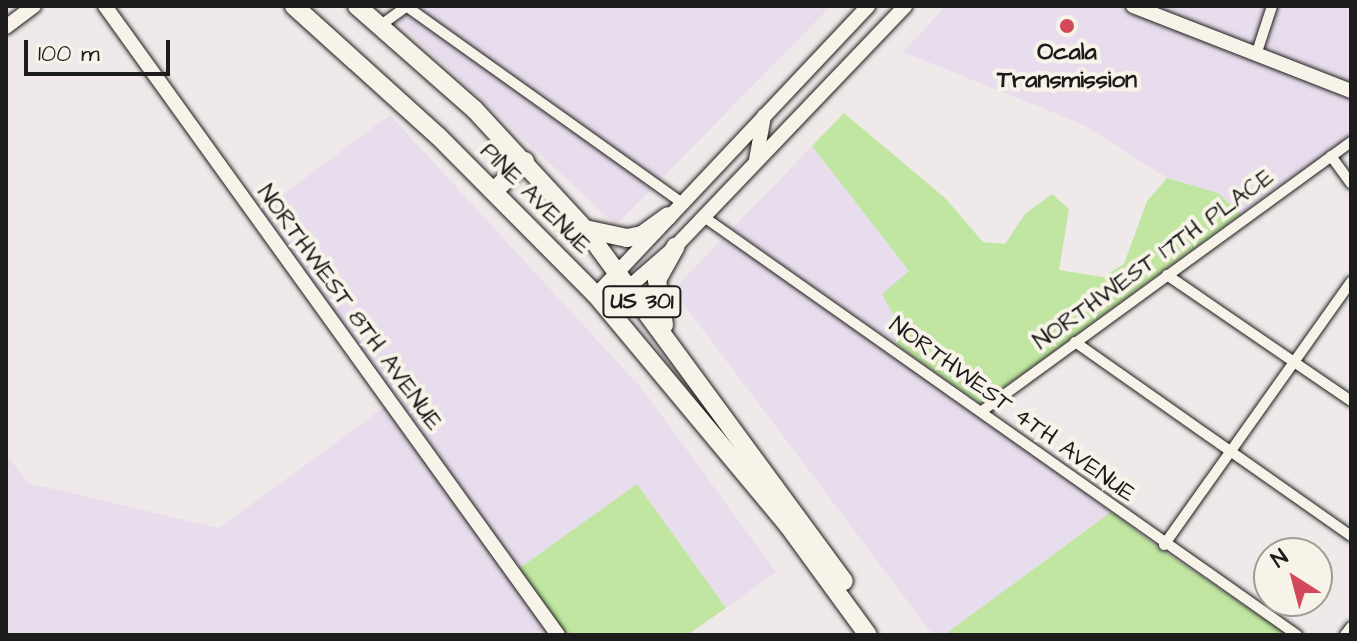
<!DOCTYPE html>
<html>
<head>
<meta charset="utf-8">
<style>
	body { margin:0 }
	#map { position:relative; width:1357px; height:641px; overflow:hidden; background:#f0e9ea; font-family:"Architects Daughter",sans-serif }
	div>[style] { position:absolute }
	.built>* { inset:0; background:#e8ddec }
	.green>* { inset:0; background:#c0e6a1 }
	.roads { filter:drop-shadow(0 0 2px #1c1c1c) drop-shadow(0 0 2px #1c1c1c) }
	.street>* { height:10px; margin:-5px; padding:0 5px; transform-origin:5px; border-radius:5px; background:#f7f3e8 }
	.secondary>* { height:14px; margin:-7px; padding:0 7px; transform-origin:7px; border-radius:7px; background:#f7f3e8 }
	.highway>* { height:18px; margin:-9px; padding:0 9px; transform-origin:9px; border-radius:9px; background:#f7f3e8 }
	.dots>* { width:22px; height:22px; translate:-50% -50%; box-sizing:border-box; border:4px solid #f7f3e8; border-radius:50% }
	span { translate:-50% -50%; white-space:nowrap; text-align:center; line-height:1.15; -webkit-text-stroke:8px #f7f3e8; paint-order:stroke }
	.shield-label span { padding:2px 6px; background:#f7f3e8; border:2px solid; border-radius:6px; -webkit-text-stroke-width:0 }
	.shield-label { font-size:22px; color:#1c1c1c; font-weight:700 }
	.poi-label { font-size:24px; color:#1c1c1c; font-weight:700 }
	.street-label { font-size:24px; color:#1c1c1c }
	.frame { position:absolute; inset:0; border:8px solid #1c1c1c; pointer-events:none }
	.north { position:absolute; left:1253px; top:537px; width:80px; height:80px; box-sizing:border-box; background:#f7f3e8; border:2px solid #9f9d96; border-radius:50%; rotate:324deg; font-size:22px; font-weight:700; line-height:32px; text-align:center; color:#1c1c1c }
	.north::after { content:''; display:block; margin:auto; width:28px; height:36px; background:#d1495b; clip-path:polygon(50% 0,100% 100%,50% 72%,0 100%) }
	.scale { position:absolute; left:24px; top:40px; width:146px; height:36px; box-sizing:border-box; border:4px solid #1c1c1c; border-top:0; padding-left:10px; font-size:24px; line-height:28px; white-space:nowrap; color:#1c1c1c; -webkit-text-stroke:6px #f7f3e8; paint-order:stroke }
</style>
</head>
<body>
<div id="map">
	<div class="built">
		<i style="clip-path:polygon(416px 6px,831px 6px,660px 180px)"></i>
		<i style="clip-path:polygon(946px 6px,1118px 6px,1351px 97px,1351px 135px,1241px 214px,1218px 193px,1167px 178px,1084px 125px,903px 52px)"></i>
		<i style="clip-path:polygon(1147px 6px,1266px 6px,1252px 48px)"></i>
		<i style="clip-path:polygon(1278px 6px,1351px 6px,1351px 86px,1263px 52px)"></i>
		<i style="clip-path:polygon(407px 13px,653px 188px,616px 225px,397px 21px)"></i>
		<i style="clip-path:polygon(390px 115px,643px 390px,776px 572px,726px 608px,637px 485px,517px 570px,259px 212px)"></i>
		<i style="clip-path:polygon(812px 146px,909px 271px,897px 345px,732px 229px)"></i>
		<i style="clip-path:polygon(724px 237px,982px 417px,1111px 512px,944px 635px,933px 635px,673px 290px)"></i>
		<i style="clip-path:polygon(386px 406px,552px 635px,6px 635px,6px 454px,28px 483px,219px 528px)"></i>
	</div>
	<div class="green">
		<i style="clip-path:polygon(844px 113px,945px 198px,983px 242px,1005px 244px,1025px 214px,1052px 194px,1069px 209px,1059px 270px,1103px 277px,1124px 264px,1147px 201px,1167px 178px,1218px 193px,1241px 214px,981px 404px,897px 345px,900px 327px,882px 294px,909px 271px,812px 146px)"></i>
		<i style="clip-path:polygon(637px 484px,726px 608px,687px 635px,565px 635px,517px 570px)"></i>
		<i style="clip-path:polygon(1111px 512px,1165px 552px,1288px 635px,944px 635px)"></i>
	</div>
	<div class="roads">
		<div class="street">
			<i style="left:406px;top:6px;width:338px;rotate:35.5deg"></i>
			<i style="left:381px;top:25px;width:32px;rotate:-36deg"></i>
			<i style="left:1256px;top:55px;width:52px;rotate:-71.9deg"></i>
			<i style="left:1331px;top:156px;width:34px;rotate:54deg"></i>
			<i style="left:704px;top:217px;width:726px;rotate:35.18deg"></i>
			<i style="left:1167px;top:275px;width:223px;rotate:34.4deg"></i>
			<i style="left:1075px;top:342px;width:337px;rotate:35.1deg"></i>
			<i style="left:982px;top:411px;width:457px;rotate:-36.1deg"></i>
			<i style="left:1164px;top:545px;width:323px;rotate:-54.6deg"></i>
			<i style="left:1345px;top:635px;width:10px;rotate:-53deg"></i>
		</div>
		<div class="secondary">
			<i style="left:105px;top:6px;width:775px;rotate:54.24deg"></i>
			<i style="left:1133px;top:6px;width:234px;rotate:21.3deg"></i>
			<i style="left:6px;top:27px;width:35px;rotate:-37deg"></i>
			<i style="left:756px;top:160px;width:45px;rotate:-79.7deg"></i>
			<i style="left:596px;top:295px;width:397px;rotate:-46.7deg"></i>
			<i style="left:606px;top:307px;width:91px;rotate:-41deg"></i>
			<i style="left:675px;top:247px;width:333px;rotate:-46.3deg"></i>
		</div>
		<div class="highway">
			<i style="left:294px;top:6px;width:194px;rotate:42.1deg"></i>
			<i style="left:438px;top:136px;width:224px;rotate:45.2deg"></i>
			<i style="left:596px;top:295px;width:298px;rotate:50.2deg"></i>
			<i style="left:787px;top:524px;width:137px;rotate:53.9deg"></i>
			<i style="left:357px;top:6px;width:157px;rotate:41.4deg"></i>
			<i style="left:475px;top:110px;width:162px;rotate:47.3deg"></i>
			<i style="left:585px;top:229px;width:437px;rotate:53.7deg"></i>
			<i style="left:494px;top:191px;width:43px;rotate:-44.1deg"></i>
			<i style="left:585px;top:229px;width:43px;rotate:12.1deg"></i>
			<i style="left:627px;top:238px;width:15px;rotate:-11deg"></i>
			<i style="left:642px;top:235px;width:32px;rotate:-36deg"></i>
			<i style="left:664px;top:325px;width:46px;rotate:-98.8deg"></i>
			<i style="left:657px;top:280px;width:38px;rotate:-61deg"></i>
		</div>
	</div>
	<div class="dots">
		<i style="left:1067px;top:26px;background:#d1495b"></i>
	</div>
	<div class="shield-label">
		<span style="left:642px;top:302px">US 301</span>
	</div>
	<div class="poi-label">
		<span style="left:1067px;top:67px">Ocala<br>Transmission</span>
	</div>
	<div class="street-label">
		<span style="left:535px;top:199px;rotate:45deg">PINE AVENUE</span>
		<span style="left:1154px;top:260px;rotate:-36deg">NORTHWEST 17TH PLACE</span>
		<span style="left:349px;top:308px;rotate:54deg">NORTHWEST 8TH AVENUE</span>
		<span style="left:1012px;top:410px;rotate:36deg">NORTHWEST 4TH AVENUE</span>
	</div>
	<div class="frame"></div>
	<div class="north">N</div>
	<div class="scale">100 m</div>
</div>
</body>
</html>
